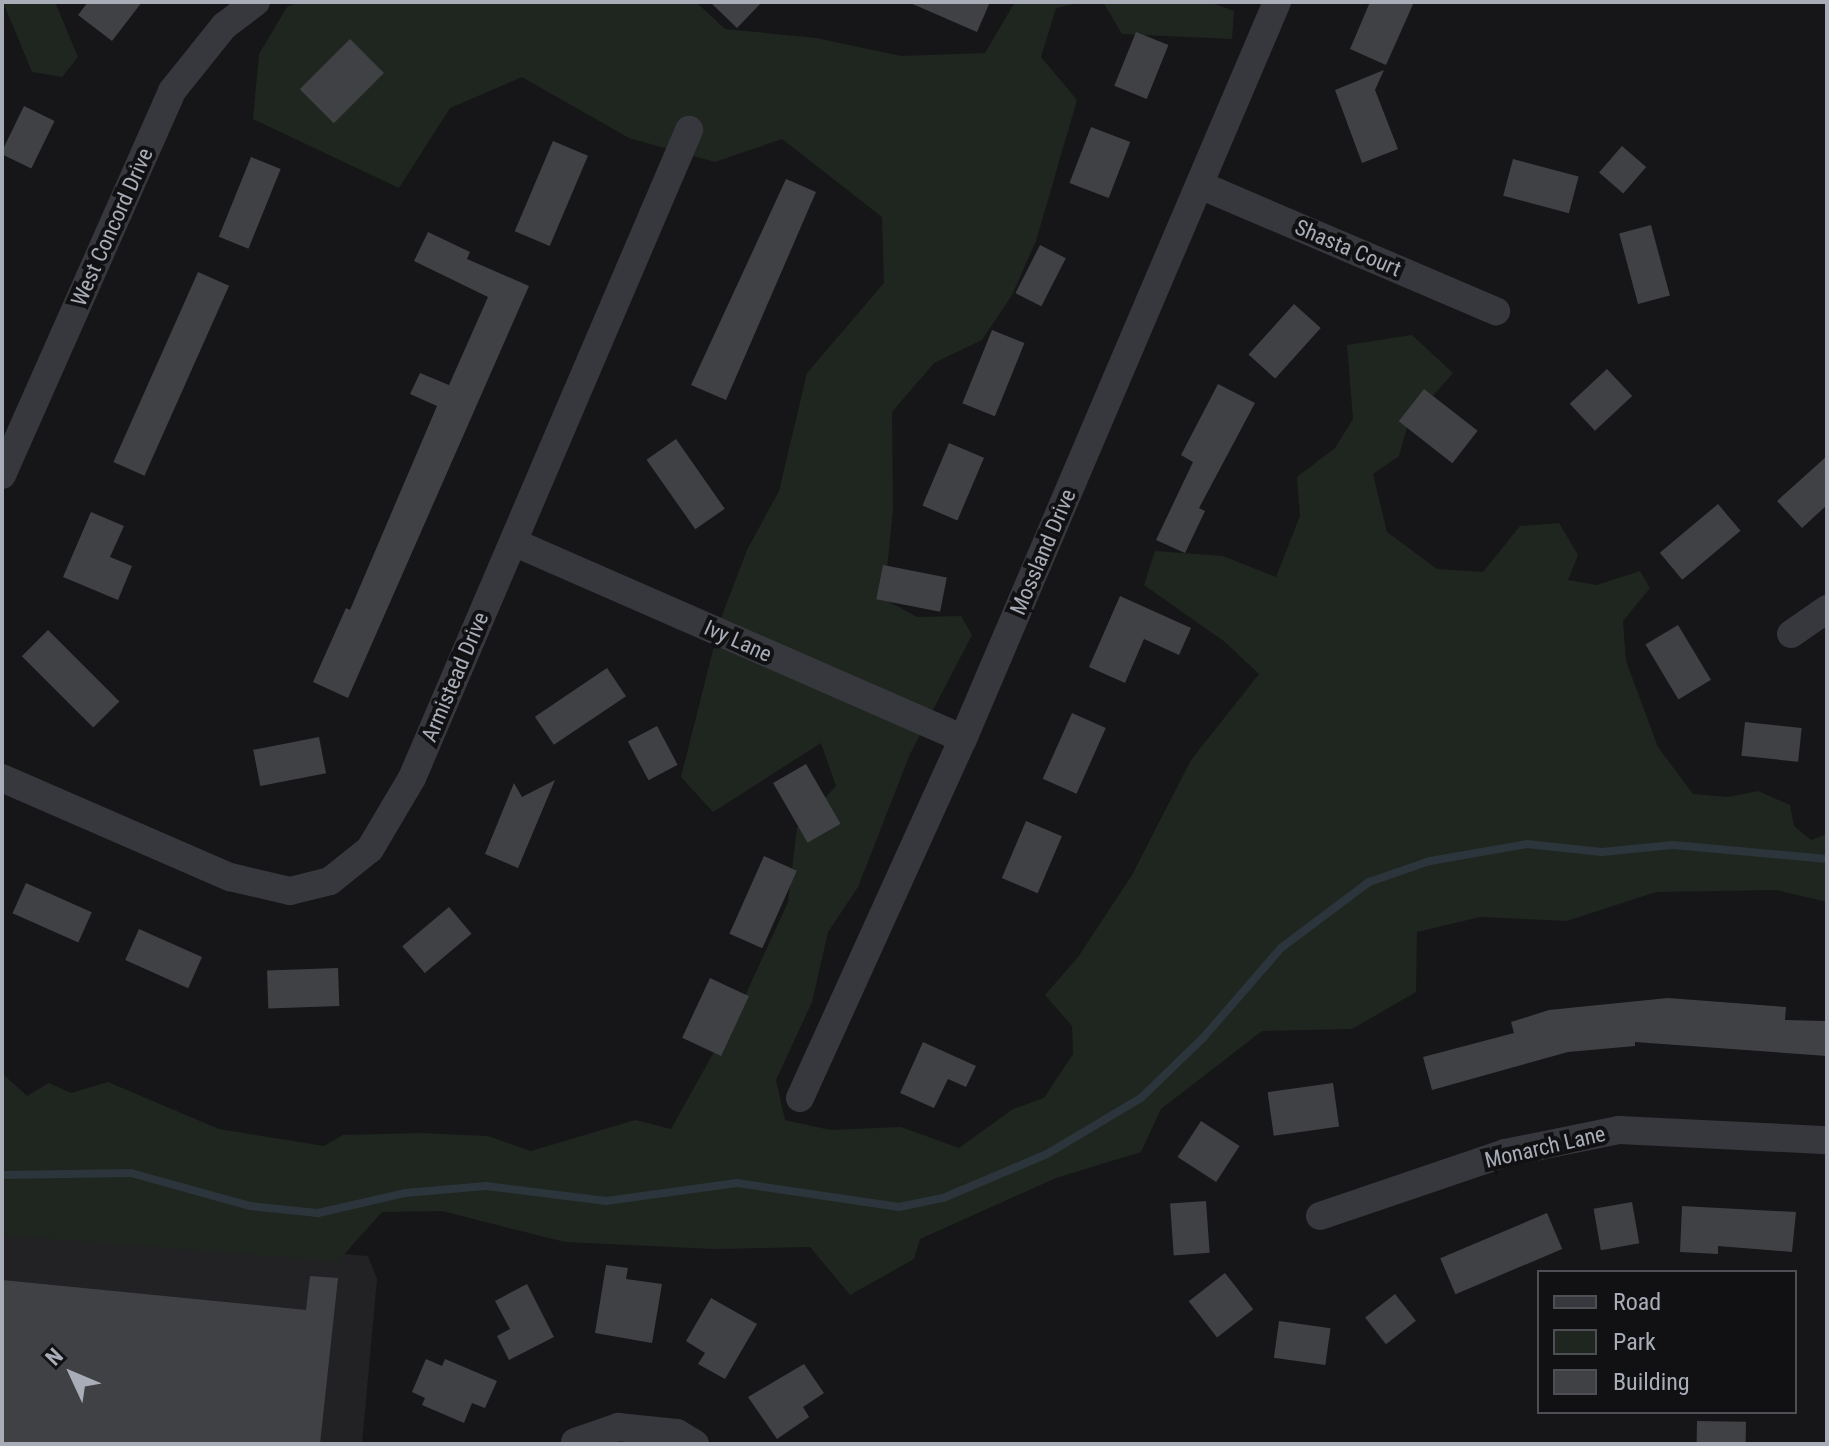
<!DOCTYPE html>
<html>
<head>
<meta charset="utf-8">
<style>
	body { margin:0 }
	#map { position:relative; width:1829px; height:1446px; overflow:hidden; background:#161618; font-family:"Roboto Condensed",sans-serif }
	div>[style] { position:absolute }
	.built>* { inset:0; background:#222225 }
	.green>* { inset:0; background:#1e261f }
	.stream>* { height:8px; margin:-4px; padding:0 4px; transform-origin:4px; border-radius:4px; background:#2c353c }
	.building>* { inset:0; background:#404145; transform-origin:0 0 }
	.minor>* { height:28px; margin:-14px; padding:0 14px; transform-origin:14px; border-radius:14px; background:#37383d }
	span { translate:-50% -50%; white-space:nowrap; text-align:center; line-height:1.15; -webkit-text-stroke:8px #111113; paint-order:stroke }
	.street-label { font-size:22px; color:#a8adb8 }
	.frame { position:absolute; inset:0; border:4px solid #a8adb8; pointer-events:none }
	.legend { position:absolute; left:1537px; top:1270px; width:260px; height:144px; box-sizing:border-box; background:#111113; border:2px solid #4d4f55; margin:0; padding:10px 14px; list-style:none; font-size:24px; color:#a8adb8 }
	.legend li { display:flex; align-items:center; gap:16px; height:40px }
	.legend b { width:40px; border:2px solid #4d4f55 }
	.north { position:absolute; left:32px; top:1334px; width:80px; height:80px; -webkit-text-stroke:6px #111113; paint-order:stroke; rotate:314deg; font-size:22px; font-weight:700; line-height:32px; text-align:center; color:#a8adb8 }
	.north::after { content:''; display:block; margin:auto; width:28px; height:36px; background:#a8adb8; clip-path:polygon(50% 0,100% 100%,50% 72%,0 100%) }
</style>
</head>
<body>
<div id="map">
	<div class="built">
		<i style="clip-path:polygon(2px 1226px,368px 1256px,377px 1279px,362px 1444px,2px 1444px)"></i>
	</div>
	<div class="green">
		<i style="clip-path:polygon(3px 2px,55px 2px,78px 57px,62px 77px,32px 72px)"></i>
		<i style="clip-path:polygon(299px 2px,696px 2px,725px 29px,816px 38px,901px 56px,985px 53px,1015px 2px,1085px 2px,1056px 8px,1041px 57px,1077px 100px,1036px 241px,1012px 295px,982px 340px,934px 363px,892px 412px,893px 509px,884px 599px,917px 617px,961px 616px,972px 635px,910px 754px,858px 887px,828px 932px,812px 1002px,776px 1080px,785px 1120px,830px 1130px,901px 1127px,959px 1148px,1013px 1109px,1044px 1098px,1073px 1054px,1072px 1026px,1045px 995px,1078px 957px,1132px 875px,1191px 760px,1259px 674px,1225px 642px,1144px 585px,1155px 551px,1223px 556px,1276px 577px,1300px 516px,1297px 477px,1335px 448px,1353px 419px,1347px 345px,1412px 335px,1453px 373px,1408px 424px,1399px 456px,1373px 474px,1387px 532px,1437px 569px,1483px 572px,1520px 526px,1559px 523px,1578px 555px,1568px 580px,1597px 585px,1640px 571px,1650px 588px,1623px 621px,1626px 661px,1658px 747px,1693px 794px,1728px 797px,1758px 791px,1790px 805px,1794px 826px,1811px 840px,1827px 834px,1827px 902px,1776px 890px,1656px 892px,1567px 921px,1480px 917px,1417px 932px,1416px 992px,1352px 1029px,1262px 1031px,1161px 1109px,1141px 1152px,1056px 1178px,920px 1239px,914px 1259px,850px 1295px,810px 1247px,715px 1249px,565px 1242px,442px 1211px,382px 1212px,338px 1261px,2px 1235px,2px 1073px,27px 1096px,49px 1083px,71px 1093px,108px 1082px,219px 1129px,324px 1146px,343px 1135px,421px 1133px,488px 1136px,531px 1151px,635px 1120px,671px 1129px,744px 998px,788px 902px,797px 828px,836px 786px,821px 743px,713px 812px,681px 777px,721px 618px,747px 550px,779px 491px,807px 373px,884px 283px,882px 217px,782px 139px,715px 162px,629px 138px,522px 77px,450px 108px,399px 188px,253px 119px,259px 54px,287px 7px)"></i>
		<i style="clip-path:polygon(1103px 2px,1209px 2px,1234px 11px,1232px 39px,1122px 34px)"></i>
	</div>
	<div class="stream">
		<i style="left:2px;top:1175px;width:129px;rotate:-0.9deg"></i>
		<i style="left:131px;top:1173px;width:123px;rotate:15.5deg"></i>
		<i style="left:250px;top:1206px;width:68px;rotate:5.9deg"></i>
		<i style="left:318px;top:1213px;width:89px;rotate:-12.9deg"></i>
		<i style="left:405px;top:1193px;width:81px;rotate:-4.9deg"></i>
		<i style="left:486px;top:1186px;width:121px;rotate:7.1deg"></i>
		<i style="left:606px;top:1201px;width:132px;rotate:-7.8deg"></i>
		<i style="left:737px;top:1183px;width:164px;rotate:8.4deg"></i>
		<i style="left:899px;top:1207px;width:45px;rotate:-11.6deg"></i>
		<i style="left:943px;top:1198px;width:113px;rotate:-22.9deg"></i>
		<i style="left:1047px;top:1154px;width:109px;rotate:-30.8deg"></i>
		<i style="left:1141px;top:1098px;width:86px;rotate:-44.1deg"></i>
		<i style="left:1203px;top:1038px;width:119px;rotate:-49.1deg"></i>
		<i style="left:1281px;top:948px;width:110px;rotate:-36.9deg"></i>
		<i style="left:1369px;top:882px;width:65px;rotate:-19deg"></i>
		<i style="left:1430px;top:861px;width:98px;rotate:-9.9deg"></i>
		<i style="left:1527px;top:844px;width:75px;rotate:6.1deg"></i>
		<i style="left:1602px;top:852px;width:71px;rotate:-5.6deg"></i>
		<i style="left:1673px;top:845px;width:155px;rotate:5.2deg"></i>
	</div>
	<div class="building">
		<i style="clip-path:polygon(88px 2px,142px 2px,112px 41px,78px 15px)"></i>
		<i style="clip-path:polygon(710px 2px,762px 2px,737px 28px)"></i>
		<i style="clip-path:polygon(908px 2px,990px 2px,977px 32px)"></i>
		<i style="clip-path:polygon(1370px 2px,1414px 2px,1386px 65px,1350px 49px)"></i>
		<i style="left:1136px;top:32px;width:35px;height:58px;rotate:22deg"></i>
		<i style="left:350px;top:39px;width:48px;height:71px;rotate:45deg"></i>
		<i style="clip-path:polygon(1384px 70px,1375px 90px,1398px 149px,1362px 163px,1335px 90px)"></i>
		<i style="left:24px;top:106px;width:34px;height:53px;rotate:26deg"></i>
		<i style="left:1091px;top:127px;width:42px;height:60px;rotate:21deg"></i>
		<i style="left:553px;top:141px;width:38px;height:98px;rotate:23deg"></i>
		<i style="left:1622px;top:146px;width:32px;height:35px;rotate:41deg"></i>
		<i style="left:251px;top:157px;width:32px;height:86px;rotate:22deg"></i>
		<i style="left:1513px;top:159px;width:68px;height:38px;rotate:15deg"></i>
		<i style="clip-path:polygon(786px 179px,816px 192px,726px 400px,691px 385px)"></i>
		<i style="left:1651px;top:225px;width:73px;height:33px;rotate:75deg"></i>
		<i style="clip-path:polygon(428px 232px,470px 252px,467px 259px,529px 286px,348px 698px,313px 682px,346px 608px,350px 610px,437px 406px,410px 394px,420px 373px,449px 385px,488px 297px,414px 261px)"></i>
		<i style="left:1040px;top:245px;width:29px;height:54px;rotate:27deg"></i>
		<i style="left:198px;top:272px;width:34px;height:208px;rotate:24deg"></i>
		<i style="left:1294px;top:304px;width:36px;height:68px;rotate:42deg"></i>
		<i style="left:992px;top:330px;width:35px;height:79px;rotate:22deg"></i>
		<i style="left:1607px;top:369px;width:37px;height:51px;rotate:47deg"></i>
		<i style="clip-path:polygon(1218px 384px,1255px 403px,1199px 508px,1205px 511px,1185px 553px,1156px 540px,1193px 462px,1181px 455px)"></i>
		<i style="left:1424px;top:389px;width:68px;height:41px;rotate:38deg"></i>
		<i style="left:676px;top:439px;width:85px;height:36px;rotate:55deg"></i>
		<i style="left:949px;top:443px;width:38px;height:68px;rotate:23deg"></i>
		<i style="clip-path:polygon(1827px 456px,1827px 505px,1802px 528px,1777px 501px)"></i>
		<i style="left:1718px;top:504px;width:35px;height:76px;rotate:50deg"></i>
		<i style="clip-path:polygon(91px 512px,124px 526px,110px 557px,132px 566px,118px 600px,63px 577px)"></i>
		<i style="left:883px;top:565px;width:65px;height:35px;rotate:11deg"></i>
		<i style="clip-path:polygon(1120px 596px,1191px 628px,1179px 655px,1144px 639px,1125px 683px,1089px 667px)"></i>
		<i style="left:1678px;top:625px;width:64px;height:38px;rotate:59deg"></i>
		<i style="left:48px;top:630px;width:101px;height:37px;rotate:45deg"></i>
		<i style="left:607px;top:668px;width:34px;height:87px;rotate:56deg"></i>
		<i style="left:1072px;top:713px;width:37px;height:72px;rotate:24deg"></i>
		<i style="left:1745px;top:722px;width:57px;height:34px;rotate:6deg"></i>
		<i style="left:657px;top:726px;width:44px;height:33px;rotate:62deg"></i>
		<i style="left:319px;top:737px;width:37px;height:67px;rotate:79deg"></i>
		<i style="left:806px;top:764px;width:69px;height:38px;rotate:60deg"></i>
		<i style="clip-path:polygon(555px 780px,518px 868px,485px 854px,514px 783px,522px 797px)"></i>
		<i style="left:1026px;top:821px;width:39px;height:62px;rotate:23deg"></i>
		<i style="left:764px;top:856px;width:36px;height:85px;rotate:24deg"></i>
		<i style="left:26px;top:883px;width:72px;height:33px;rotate:24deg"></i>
		<i style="left:449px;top:907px;width:35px;height:61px;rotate:50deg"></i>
		<i style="left:139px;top:929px;width:69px;height:34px;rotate:24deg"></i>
		<i style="left:338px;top:968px;width:38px;height:71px;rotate:88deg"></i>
		<i style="left:710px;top:978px;width:43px;height:66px;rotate:25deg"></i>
		<i style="clip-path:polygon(1668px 998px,1786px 1007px,1785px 1020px,1827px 1021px,1827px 1056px,1635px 1042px,1635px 1046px,1568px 1052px,1432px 1090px,1423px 1057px,1514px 1033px,1511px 1022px,1549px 1010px)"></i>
		<i style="clip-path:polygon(923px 1042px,976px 1066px,966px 1087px,948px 1079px,934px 1108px,900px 1093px)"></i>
		<i style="left:1333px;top:1083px;width:44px;height:66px;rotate:82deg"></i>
		<i style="left:1201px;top:1121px;width:46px;height:43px;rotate:33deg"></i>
		<i style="left:1206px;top:1201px;width:52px;height:36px;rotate:86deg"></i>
		<i style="left:1632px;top:1202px;width:42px;height:39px;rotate:80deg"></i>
		<i style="clip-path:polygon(1682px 1206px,1796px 1212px,1792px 1252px,1718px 1246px,1718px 1254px,1680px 1252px)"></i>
		<i style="left:1547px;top:1213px;width:39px;height:116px;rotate:67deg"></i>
		<i style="clip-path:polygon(606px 1265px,628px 1268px,626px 1279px,662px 1284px,652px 1343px,595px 1333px)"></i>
		<i style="left:1225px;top:1273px;width:46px;height:46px;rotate:52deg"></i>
		<i style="clip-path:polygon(310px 1276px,338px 1278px,320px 1444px,2px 1444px,2px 1280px,306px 1310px)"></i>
		<i style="clip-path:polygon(527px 1284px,554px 1337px,509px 1360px,497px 1336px,510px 1329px,495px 1301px)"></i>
		<i style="left:1395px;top:1294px;width:34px;height:38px;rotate:52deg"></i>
		<i style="clip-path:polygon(711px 1298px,757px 1324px,725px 1379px,698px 1364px,705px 1353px,686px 1341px)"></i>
		<i style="left:1279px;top:1321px;width:52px;height:37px;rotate:8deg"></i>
		<i style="clip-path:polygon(426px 1359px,442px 1366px,445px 1359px,497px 1381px,485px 1408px,472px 1403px,464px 1423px,422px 1405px,425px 1398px,412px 1392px)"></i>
		<i style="clip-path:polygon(804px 1364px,824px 1393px,803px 1407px,809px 1417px,777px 1439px,748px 1397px)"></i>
		<i style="left:1697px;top:1421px;width:49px;height:23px;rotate:1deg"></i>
	</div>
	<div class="minor">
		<i style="left:1200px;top:185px;width:322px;rotate:23.1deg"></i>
		<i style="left:2px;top:475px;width:420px;rotate:-66.1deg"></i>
		<i style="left:172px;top:91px;width:83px;rotate:-51.3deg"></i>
		<i style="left:224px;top:26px;width:40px;rotate:-37deg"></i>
		<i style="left:513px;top:542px;width:491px;rotate:23.6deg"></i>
		<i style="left:1791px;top:634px;width:44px;rotate:-34.8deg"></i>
		<i style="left:2px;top:778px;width:249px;rotate:23.5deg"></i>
		<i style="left:230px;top:877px;width:62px;rotate:13.1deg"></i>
		<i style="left:290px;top:891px;width:41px;rotate:-14deg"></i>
		<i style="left:330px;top:881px;width:51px;rotate:-38.7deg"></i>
		<i style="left:370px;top:849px;width:82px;rotate:-59.4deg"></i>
		<i style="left:412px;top:778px;width:705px;rotate:-66.85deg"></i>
		<i style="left:800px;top:1098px;width:394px;rotate:-65.6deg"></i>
		<i style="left:963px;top:739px;width:801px;rotate:-66.92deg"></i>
		<i style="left:1320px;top:1216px;width:195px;rotate:-18.8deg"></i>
		<i style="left:1505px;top:1153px;width:116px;rotate:-11.4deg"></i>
		<i style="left:1619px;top:1130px;width:208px;rotate:2.8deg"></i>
		<i style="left:575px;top:1442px;width:46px;rotate:-19.2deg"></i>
		<i style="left:618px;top:1427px;width:59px;rotate:5.8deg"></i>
		<i style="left:677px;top:1433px;width:21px;rotate:31deg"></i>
	</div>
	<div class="street-label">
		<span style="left:112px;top:227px;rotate:-66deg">West Concord Drive</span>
		<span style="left:1348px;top:248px;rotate:23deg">Shasta Court</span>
		<span style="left:1043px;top:552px;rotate:-67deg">Mossland Drive</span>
		<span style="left:738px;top:641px;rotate:24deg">Ivy Lane</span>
		<span style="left:455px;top:677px;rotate:-67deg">Armistead Drive</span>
		<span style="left:1545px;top:1147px;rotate:-13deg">Monarch Lane</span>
	</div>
	<div class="frame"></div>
	<ul class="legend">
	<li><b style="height:10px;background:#37383d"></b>Road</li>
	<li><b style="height:22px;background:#1e261f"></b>Park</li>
	<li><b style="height:22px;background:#404145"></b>Building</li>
	</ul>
	<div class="north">N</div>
</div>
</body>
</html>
